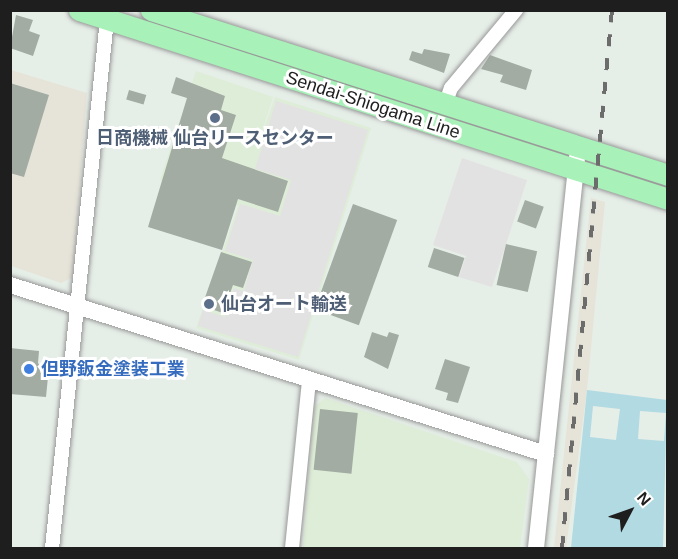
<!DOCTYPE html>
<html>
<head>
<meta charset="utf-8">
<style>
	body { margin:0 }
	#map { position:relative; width:678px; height:559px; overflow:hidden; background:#e6eee8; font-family:Helvetica,"Noto Sans JP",sans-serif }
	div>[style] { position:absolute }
	.commercial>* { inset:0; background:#deedd7 }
	.industrial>* { inset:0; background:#e6e4d8 }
	.grass>* { inset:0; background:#b2dae2 }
	.parking>* { inset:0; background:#e2e2e2 }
	.building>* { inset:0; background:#a2aca3; transform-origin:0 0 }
	.roads { filter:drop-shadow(0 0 2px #989898) drop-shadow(0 0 2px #989898) }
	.minor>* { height:14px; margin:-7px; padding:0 7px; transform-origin:7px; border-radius:7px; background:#fff }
	.tertiary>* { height:16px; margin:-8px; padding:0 8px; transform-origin:8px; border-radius:8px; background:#fff }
	.primary>* { height:21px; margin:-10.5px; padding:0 10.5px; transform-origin:10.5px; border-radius:10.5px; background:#a8f1b8 }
	.rail>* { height:4px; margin-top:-2px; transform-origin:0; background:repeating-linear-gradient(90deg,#6c6c6c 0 12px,transparent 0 24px) }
	.dots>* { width:16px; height:16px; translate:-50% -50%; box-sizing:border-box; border:3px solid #fff; border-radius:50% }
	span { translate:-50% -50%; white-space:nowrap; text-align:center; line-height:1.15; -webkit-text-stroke:6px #fff; paint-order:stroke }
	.street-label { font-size:18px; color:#1e1e1e }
	.service-label { font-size:18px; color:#4e5e75; font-weight:700 }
	.left { translate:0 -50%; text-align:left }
	.shop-label { font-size:18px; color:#366cbe; font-weight:700 }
	.frame { position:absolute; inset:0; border:12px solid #1e1e1e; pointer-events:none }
	.north { position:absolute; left:600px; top:481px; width:60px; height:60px; -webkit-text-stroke:4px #fff; paint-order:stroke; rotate:49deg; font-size:16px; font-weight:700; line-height:24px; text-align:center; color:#1e1e1e }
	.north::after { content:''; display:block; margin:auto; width:21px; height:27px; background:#1e1e1e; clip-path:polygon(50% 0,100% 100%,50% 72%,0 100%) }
</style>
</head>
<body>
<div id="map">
	<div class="commercial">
		<i style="clip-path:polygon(196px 71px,273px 97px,255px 154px,275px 97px,371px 128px,299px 360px,196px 328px,238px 206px,160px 180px)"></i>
		<i style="clip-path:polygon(325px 398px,517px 462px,529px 479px,520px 548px,303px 548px,314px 407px)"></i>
	</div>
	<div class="industrial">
		<i style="clip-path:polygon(11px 70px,87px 93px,73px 277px,61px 283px,11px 266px)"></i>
		<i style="clip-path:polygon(591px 198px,605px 202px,587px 390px,566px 548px,554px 548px)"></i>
	</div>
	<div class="grass">
		<i style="clip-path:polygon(evenodd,587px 390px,667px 400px,663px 548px,571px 548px,587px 390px,593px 406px,620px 409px,616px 440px,590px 437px,593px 406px,587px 390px,640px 411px,666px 413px,664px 441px,638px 439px,640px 411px)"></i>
	</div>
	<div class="parking">
		<i style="clip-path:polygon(276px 101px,368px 130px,298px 357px,198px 326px,203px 310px,225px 317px,234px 288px,244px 291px,253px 260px,225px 251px,240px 204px,280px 216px,291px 180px,255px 169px)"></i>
		<i style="clip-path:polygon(462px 158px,527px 180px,492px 287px,459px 277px,466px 256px,433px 245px)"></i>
	</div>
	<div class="building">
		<i style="clip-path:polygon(16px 15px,33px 20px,29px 31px,40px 35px,33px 56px,10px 48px)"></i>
		<i style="clip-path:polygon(424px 49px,450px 54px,444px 73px,409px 60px,412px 51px,422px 54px)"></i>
		<i style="clip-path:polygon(490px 55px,532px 70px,526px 90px,500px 82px,503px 75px,481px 69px)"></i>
		<i style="clip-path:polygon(176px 77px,225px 96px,221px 110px,236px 115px,222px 158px,288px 181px,278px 212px,238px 199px,222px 250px,148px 227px,187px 98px,171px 93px)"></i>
		<i style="clip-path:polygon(10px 83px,49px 95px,24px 177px,10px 173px)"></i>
		<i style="left:129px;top:90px;width:18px;height:10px;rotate:16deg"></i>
		<i style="left:525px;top:200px;width:20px;height:23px;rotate:20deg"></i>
		<i style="left:353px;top:204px;width:47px;height:112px;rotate:20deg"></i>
		<i style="left:506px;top:244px;width:32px;height:42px;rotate:13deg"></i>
		<i style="left:434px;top:248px;width:32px;height:20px;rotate:18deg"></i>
		<i style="clip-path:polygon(221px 252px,252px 262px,243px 288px,233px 285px,223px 313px,202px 306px)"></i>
		<i style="clip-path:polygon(372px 332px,387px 337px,389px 332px,399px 335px,388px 369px,364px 357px)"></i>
		<i style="clip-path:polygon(10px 348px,39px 351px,38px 363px,48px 377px,46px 397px,10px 394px)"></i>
		<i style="clip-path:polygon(445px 359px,470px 367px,458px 403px,446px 400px,448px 393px,435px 389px)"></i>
		<i style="left:320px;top:409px;width:38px;height:61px;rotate:6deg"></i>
	</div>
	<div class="roads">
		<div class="minor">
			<i style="left:445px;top:105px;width:18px;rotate:-71deg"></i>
			<i style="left:451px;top:88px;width:102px;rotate:-50.2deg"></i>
			<i style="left:52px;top:548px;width:532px;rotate:-84.06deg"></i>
			<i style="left:292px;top:548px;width:167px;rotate:-84.2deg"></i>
		</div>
		<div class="tertiary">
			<i style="left:10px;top:285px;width:562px;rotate:17.5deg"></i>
			<i style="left:536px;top:548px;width:404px;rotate:-84deg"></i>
		</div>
		<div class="primary">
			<i style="left:79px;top:10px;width:619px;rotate:17.79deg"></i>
			<i style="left:151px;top:10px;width:543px;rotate:17.7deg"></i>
		</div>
	</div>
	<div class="rail">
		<i style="left:562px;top:548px;width:540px;rotate:-84.69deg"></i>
	</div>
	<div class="dots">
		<i style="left:215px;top:118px;background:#5c6f8a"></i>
		<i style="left:209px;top:304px;background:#5c6f8a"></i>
		<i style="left:29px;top:369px;background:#3f7fe0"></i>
	</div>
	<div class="street-label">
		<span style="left:373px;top:105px;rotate:18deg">Sendai-Shiogama Line</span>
	</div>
	<div class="service-label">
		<span style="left:215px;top:138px">日商機械 仙台リースセンター</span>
		<span class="left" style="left:221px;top:304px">仙台オート輸送</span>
	</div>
	<div class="shop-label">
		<span class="left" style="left:41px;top:369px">但野鈑金塗装工業</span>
	</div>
	<div class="frame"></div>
	<div class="north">N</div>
</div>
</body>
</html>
